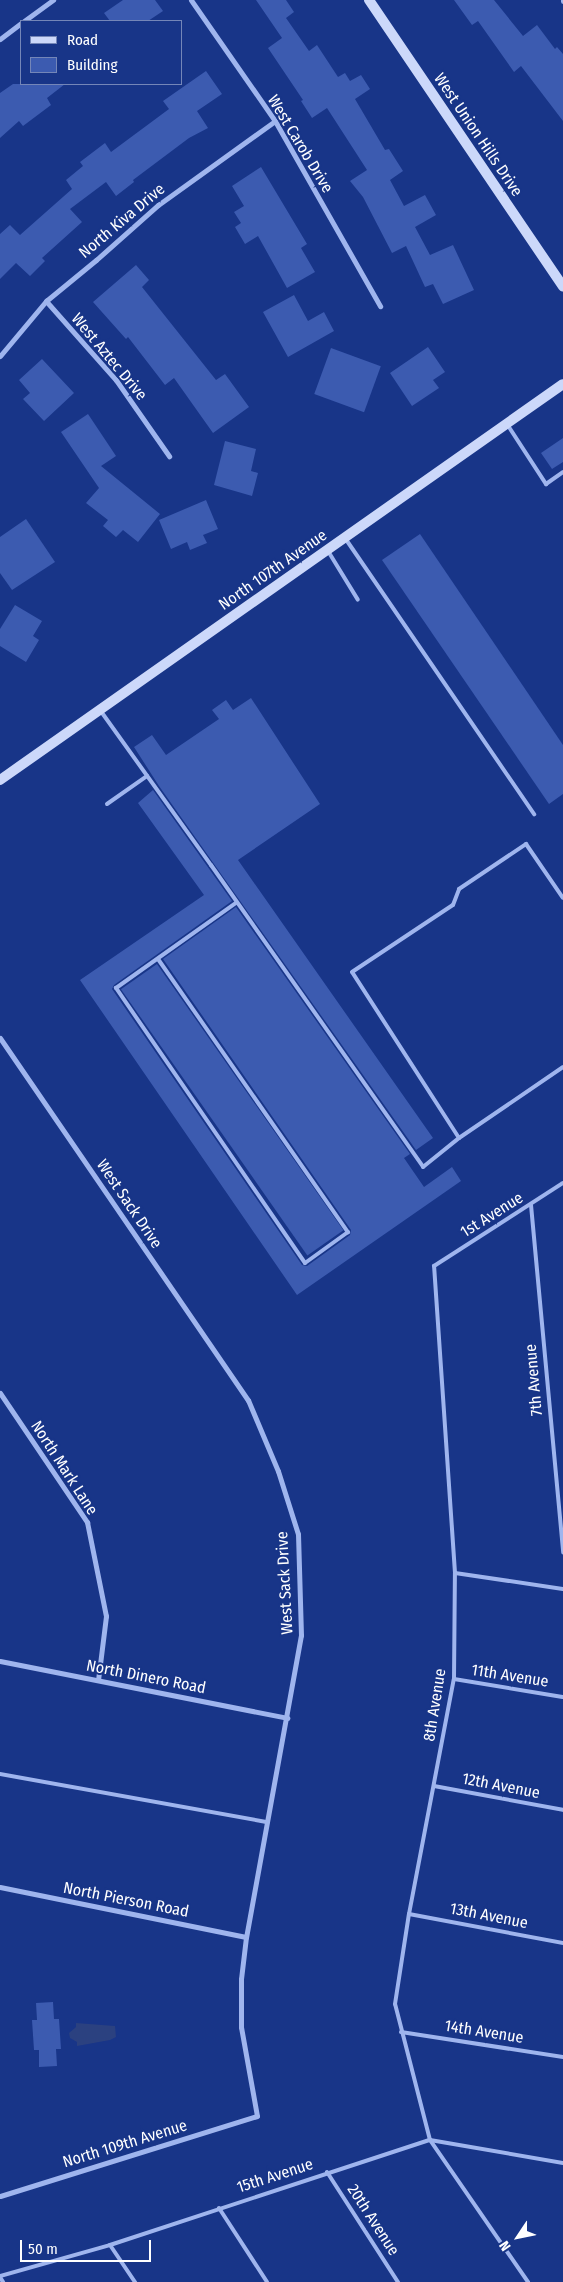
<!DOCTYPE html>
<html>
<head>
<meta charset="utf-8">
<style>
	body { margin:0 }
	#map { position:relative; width:563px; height:2282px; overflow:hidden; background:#183588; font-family:"Fira Sans Condensed",sans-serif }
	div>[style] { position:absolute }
	.water>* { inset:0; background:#2b4180 }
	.building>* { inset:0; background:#3c5bb0; transform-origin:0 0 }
	.lane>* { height:4px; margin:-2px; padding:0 2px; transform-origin:2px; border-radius:2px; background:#9fb5ee }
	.street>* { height:5px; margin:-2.5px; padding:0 2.5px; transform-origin:2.5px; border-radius:2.5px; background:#9fb5ee }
	.secondary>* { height:10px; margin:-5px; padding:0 5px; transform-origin:5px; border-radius:5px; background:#ccd8fa }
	span { translate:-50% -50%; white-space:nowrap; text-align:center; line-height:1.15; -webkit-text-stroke:4px #183588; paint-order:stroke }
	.street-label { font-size:16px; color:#fff }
	.legend { position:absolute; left:20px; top:20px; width:162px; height:65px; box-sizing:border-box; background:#183588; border:1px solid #7486b8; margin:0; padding:6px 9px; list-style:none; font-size:15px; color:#fff }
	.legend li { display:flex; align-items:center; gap:10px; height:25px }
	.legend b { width:25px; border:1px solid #7486b8 }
	.north { position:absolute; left:493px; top:2212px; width:50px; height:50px; -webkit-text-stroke:4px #183588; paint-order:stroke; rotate:236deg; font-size:14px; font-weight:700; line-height:20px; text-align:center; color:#fff }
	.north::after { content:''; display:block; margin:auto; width:18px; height:22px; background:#fff; clip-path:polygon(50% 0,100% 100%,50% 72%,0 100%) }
	.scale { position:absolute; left:20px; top:2240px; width:131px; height:22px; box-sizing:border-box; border:2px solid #fff; border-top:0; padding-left:6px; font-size:15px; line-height:18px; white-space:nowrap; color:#fff; -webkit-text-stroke:4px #183588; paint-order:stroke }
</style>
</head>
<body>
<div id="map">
	<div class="water">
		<i style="clip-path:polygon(76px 2023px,115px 2026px,116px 2037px,110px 2040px,77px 2046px,77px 2042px,70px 2038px,69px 2033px,76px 2027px)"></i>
	</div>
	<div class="building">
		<i style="clip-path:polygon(123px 0,155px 0,163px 11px,148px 21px,110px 21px,104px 13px)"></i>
		<i style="clip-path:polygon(256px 0,286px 0,294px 12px,286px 18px,309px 51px,317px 45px,338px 77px,345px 73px,350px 81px,361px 75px,370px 89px,355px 99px,385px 150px,389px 149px,403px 171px,390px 180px,404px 206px,425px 195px,436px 215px,415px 227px,430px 255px,453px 245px,474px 290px,443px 304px,433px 284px,425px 287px,406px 246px,392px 253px,363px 197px,350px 181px,367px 170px,327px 108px,312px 118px,301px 101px,303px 100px,268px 48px,282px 38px)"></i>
		<i style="clip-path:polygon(454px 0,494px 0,523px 36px,537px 25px,555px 49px,557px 47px,563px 54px,563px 121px,521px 66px,514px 72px,478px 21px,472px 25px)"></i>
		<i style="clip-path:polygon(206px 71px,222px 94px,197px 111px,208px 128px,189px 138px,133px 180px,134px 182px,116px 196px,106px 182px,70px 209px,82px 222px,42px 258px,45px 261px,30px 276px,16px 263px,0 279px,0 234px,10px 225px,20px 235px,72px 189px,66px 180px,83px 166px,80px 162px,105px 143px,111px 152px,169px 109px,163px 101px)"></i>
		<i style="clip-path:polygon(13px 84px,65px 84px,47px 98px,51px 105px,23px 126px,19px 121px,0 138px,0 93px)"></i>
		<i style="clip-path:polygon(261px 167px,307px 244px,301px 248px,315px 272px,287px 288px,258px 236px,245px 244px,235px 227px,241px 223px,234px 212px,244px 206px,232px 186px)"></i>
		<i style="clip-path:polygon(136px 265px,149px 280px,142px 287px,216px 380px,225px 374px,249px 407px,213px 433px,174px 378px,165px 385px,128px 337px,126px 339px,93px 302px)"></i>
		<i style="clip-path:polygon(294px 295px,308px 321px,324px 312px,334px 331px,288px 357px,263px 312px)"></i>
		<i style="clip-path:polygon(428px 347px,445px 372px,433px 380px,439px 388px,412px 406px,390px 373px)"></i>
		<i style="left:331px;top:348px;width:53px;height:49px;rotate:20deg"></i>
		<i style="clip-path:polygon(42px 359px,74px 393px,44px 421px,23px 399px,30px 393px,19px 380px)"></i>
		<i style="clip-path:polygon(88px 414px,116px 456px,101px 466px,160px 514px,138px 542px,123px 530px,116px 537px,103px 526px,108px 520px,86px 503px,99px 488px,61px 432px)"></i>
		<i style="clip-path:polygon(563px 438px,563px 462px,552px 469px,541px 453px)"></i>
		<i style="clip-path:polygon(225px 441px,256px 449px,251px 471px,258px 473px,252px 496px,214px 485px)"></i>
		<i style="clip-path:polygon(206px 500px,218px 529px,203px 535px,207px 543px,190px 550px,187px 542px,171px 549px,159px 520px)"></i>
		<i style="clip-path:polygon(26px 519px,55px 562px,12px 590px,0 573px,0 537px)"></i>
		<i style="clip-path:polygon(420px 534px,563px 745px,563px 794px,549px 804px,382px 560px)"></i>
		<i style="clip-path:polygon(15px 605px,42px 621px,33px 636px,39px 640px,26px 662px,0 646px,0 629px)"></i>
		<i style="clip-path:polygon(251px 698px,320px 804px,238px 860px,433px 1138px,416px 1150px,159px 786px,134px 747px,152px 735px,166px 755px,219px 719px,212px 710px,226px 700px,233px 710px)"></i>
		<i style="clip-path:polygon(153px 790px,232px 901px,114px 985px,112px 989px,302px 1265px,307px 1266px,350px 1235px,351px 1230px,163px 959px,236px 907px,410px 1154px,404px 1158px,424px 1187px,452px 1167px,461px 1181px,297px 1295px,80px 980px,204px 895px,138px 803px)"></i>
		<i style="left:157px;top:964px;width:325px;height:44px;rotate:55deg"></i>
		<i style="clip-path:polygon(53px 2002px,54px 2019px,59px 2019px,61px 2049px,56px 2049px,57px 2066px,39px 2067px,39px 2050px,34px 2050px,32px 2020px,37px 2020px,36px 2003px)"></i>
	</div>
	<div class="lane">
		<i style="left:507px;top:424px;width:72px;rotate:57deg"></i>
		<i style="left:546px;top:484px;width:21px;rotate:-35deg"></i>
		<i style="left:345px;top:538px;width:335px;rotate:55.6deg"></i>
		<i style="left:328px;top:551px;width:57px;rotate:58.5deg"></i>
		<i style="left:100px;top:710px;width:191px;rotate:54.4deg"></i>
		<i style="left:211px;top:865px;width:369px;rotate:54.9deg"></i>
		<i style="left:423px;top:1167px;width:46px;rotate:-38.9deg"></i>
		<i style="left:459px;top:1138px;width:126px;rotate:-34.3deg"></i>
		<i style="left:107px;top:804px;width:49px;rotate:-35deg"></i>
		<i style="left:158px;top:959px;width:333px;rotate:55.2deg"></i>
		<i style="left:348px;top:1232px;width:53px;rotate:144.2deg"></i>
		<i style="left:305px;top:1263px;width:334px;rotate:-124.5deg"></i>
		<i style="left:116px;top:988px;width:148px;rotate:-35.4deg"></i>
		<i style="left:459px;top:1138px;width:197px;rotate:-122.8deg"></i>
		<i style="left:352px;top:972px;width:121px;rotate:-33.6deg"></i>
		<i style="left:453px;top:905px;width:17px;rotate:-69deg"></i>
		<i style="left:459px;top:889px;width:81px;rotate:-33.9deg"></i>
		<i style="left:526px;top:844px;width:65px;rotate:55.6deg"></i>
		<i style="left:531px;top:1205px;width:349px;rotate:84.7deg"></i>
		<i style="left:455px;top:1573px;width:109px;rotate:8.4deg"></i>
		<i style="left:454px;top:1679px;width:110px;rotate:9.4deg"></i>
		<i style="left:0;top:1774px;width:272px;rotate:10.2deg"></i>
		<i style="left:434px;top:1786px;width:131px;rotate:10.5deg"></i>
		<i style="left:409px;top:1914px;width:157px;rotate:10.7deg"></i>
		<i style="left:401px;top:2032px;width:164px;rotate:8.8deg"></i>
		<i style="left:327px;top:2172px;width:131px;rotate:57.2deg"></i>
		<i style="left:219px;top:2208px;width:88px;rotate:57deg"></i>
		<i style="left:110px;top:2245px;width:45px;rotate:56deg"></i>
		<i style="left:0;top:2276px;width:114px;rotate:-15.7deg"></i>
		<i style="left:110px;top:2245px;width:337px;rotate:-18.2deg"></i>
		<i style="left:430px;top:2140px;width:135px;rotate:9.8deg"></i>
		<i style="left:0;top:2277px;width:6px;rotate:59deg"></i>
		<i style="left:528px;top:2282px;width:173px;rotate:-124.6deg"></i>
		<i style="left:430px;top:2140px;width:140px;rotate:-104.4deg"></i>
		<i style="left:395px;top:2004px;width:91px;rotate:-81.2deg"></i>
		<i style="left:409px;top:1914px;width:239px;rotate:-79.2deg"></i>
		<i style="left:454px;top:1679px;width:106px;rotate:-89.5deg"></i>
		<i style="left:455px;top:1573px;width:308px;rotate:-93.9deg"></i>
		<i style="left:434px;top:1266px;width:153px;rotate:-32.8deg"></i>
	</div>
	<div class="street">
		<i style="left:191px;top:0;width:147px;rotate:55.2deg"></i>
		<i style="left:275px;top:121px;width:213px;rotate:60.4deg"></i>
		<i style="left:563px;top:0;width:1px;rotate:90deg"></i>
		<i style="left:24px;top:21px;width:36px;rotate:-36deg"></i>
		<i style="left:0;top:39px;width:26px;rotate:-37deg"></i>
		<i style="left:46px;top:301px;width:106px;rotate:48.5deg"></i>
		<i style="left:116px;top:380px;width:93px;rotate:55.1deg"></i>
		<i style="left:0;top:356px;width:72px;rotate:-50.1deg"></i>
		<i style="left:46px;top:301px;width:65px;rotate:-39.4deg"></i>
		<i style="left:96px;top:260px;width:83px;rotate:-41.6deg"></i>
		<i style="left:158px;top:205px;width:144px;rotate:-35.7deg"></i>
		<i style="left:0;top:1038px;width:439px;rotate:55.6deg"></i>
		<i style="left:248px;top:1400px;width:77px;rotate:67.1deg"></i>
		<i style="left:278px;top:1471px;width:66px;rotate:72.4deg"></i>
		<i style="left:298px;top:1534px;width:101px;rotate:88.3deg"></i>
		<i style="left:301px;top:1635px;width:307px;rotate:100.3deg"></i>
		<i style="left:246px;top:1937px;width:42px;rotate:96.8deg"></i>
		<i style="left:241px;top:1979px;width:48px;rotate:90deg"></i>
		<i style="left:241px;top:2027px;width:90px;rotate:79.8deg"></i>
		<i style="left:257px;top:2116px;width:269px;rotate:162.7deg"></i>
		<i style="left:0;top:1393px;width:156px;rotate:56deg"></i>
		<i style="left:87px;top:1522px;width:96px;rotate:78.6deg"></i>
		<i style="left:106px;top:1616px;width:64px;rotate:97.1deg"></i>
		<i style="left:0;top:1661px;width:293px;rotate:11.2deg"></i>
		<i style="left:0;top:1887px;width:251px;rotate:11.5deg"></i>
	</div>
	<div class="secondary">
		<i style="left:369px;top:0;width:346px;rotate:55.9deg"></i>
		<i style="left:0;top:780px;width:688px;rotate:-35.12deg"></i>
	</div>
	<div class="street-label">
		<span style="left:478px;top:135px;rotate:56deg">West Union Hills Drive</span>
		<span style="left:300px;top:144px;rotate:59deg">West Carob Drive</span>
		<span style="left:122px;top:221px;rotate:-40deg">North Kiva Drive</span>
		<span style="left:109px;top:357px;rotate:50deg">West Aztec Drive</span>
		<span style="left:273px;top:570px;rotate:-35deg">North 107th Avenue</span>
		<span style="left:129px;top:1204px;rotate:56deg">West Sack Drive</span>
		<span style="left:492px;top:1215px;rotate:-32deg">1st Avenue</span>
		<span style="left:534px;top:1380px;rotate:-95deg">7th Avenue</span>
		<span style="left:64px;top:1468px;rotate:57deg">North Mark Lane</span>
		<span style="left:285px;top:1583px;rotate:-93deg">West Sack Drive</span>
		<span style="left:510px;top:1676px;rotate:9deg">11th Avenue</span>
		<span style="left:146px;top:1677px;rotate:11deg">North Dinero Road</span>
		<span style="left:435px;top:1705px;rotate:-81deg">8th Avenue</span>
		<span style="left:501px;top:1786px;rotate:11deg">12th Avenue</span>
		<span style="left:126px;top:1900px;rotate:11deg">North Pierson Road</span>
		<span style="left:489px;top:1916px;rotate:11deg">13th Avenue</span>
		<span style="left:484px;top:2032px;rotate:9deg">14th Avenue</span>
		<span style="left:125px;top:2144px;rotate:-17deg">North 109th Avenue</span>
		<span style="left:275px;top:2176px;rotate:-18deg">15th Avenue</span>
		<span style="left:373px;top:2220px;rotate:57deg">20th Avenue</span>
	</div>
	<ul class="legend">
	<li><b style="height:6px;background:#ccd8fa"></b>Road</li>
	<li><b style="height:14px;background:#3c5bb0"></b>Building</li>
	</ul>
	<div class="north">N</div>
	<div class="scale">50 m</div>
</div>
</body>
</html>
